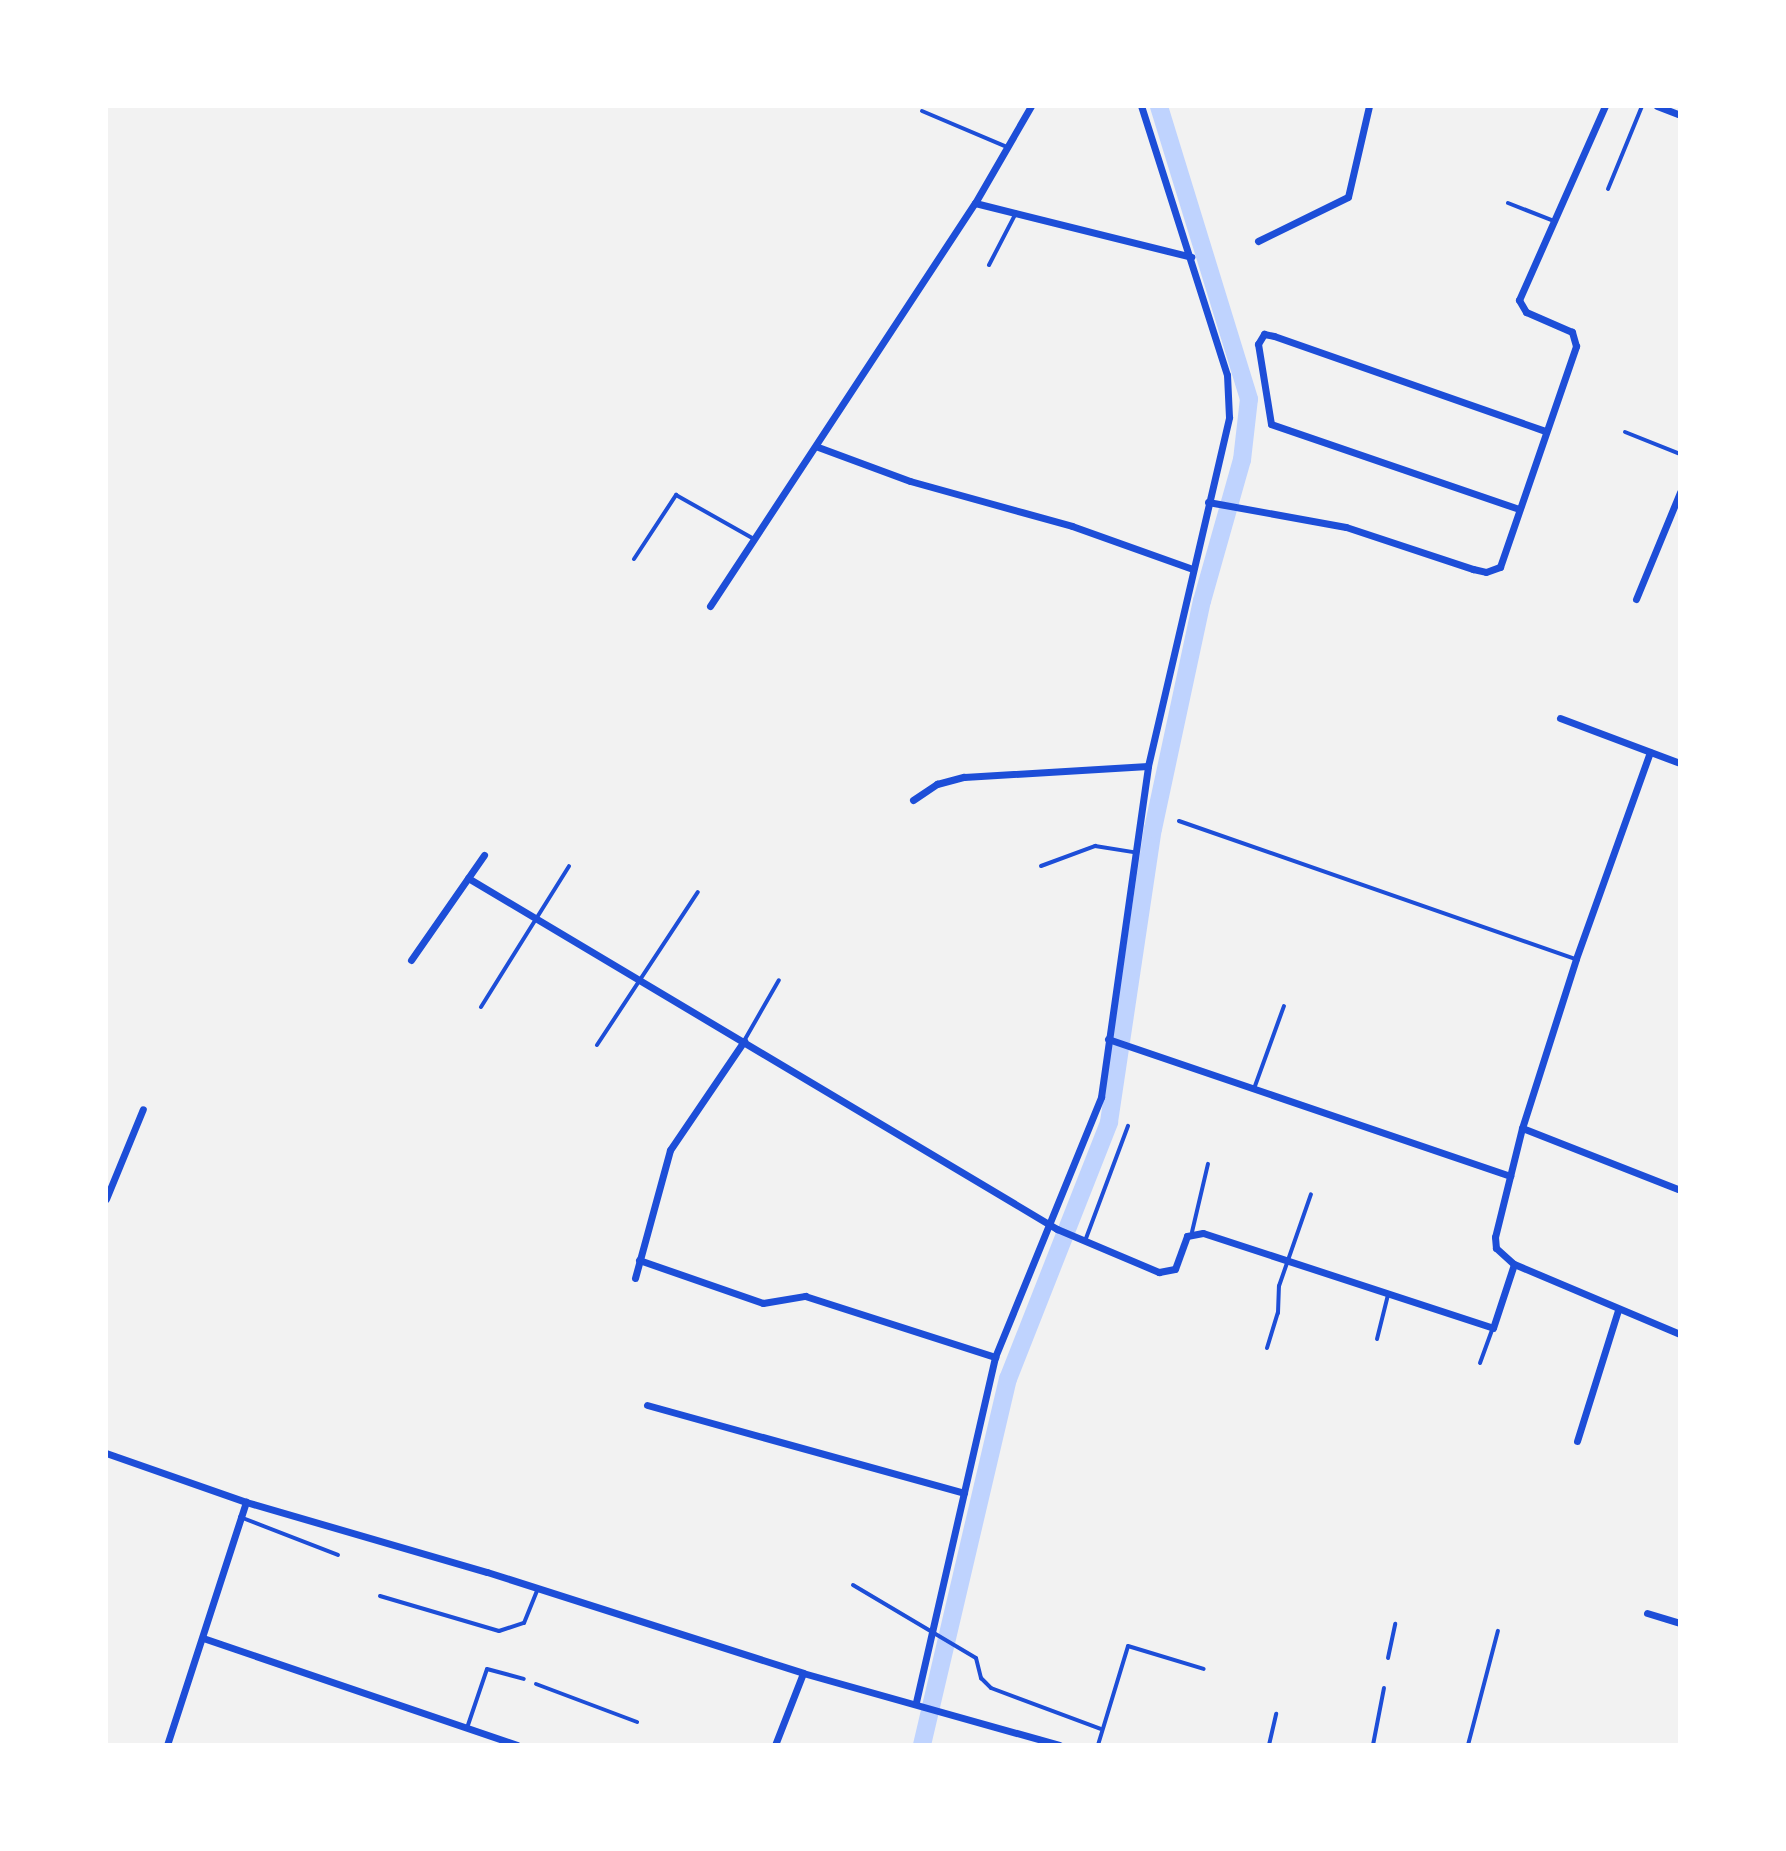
<!DOCTYPE html>
<html>
<head>
<meta charset="utf-8">
<style>
	body { margin:0 }
	#map { position:relative; width:1786px; height:1851px; overflow:hidden; background:#f2f2f2; font-family:"Golos Text",sans-serif }
	div>[style] { position:absolute }
	.canal>* { height:18px; margin:-9px; padding:0 9px; transform-origin:9px; border-radius:9px; background:#bfd3fe }
	.service>* { height:4px; margin:-2px; padding:0 2px; transform-origin:2px; border-radius:2px; background:#1d4ed8 }
	.minor>* { height:7px; margin:-3.5px; padding:0 3.5px; transform-origin:3.5px; border-radius:3.5px; background:#1d4ed8 }
	span { translate:-50% -50%; white-space:nowrap; text-align:center; line-height:1.15; -webkit-text-stroke:7px #fff; paint-order:stroke }
	.frame { position:absolute; inset:0; border:108px solid #fff; pointer-events:none }
</style>
</head>
<body>
<div id="map">
	<div class="canal">
		<i style="left:922px;top:1745px;width:376px;rotate:-76.8deg"></i>
		<i style="left:1008px;top:1379px;width:276px;rotate:-68.5deg"></i>
		<i style="left:1109px;top:1122px;width:296px;rotate:-81.5deg"></i>
		<i style="left:1153px;top:829px;width:233px;rotate:-77.9deg"></i>
		<i style="left:1202px;top:601px;width:147px;rotate:-74.2deg"></i>
		<i style="left:1242px;top:460px;width:61px;rotate:-83.5deg"></i>
		<i style="left:1249px;top:399px;width:307px;rotate:-107.1deg"></i>
	</div>
	<div class="service">
		<i style="left:922px;top:111px;width:92px;rotate:23deg"></i>
		<i style="left:1608px;top:189px;width:90px;rotate:-67.7deg"></i>
		<i style="left:1508px;top:203px;width:49px;rotate:21.4deg"></i>
		<i style="left:989px;top:265px;width:59px;rotate:-62.6deg"></i>
		<i style="left:1625px;top:432px;width:59px;rotate:21.8deg"></i>
		<i style="left:634px;top:559px;width:77px;rotate:-56.7deg"></i>
		<i style="left:676px;top:495px;width:90px;rotate:29.4deg"></i>
		<i style="left:1179px;top:821px;width:420px;rotate:19.2deg"></i>
		<i style="left:1041px;top:866px;width:58px;rotate:-20.3deg"></i>
		<i style="left:1095px;top:846px;width:39px;rotate:9deg"></i>
		<i style="left:481px;top:1007px;width:166px;rotate:-58deg"></i>
		<i style="left:744px;top:1041px;width:70px;rotate:-60.2deg"></i>
		<i style="left:597px;top:1045px;width:183px;rotate:-56.6deg"></i>
		<i style="left:1255px;top:1086px;width:85px;rotate:-70.1deg"></i>
		<i style="left:1192px;top:1232px;width:70px;rotate:-76.8deg"></i>
		<i style="left:1085px;top:1241px;width:123px;rotate:-69.5deg"></i>
		<i style="left:1377px;top:1339px;width:45px;rotate:-76deg"></i>
		<i style="left:1267px;top:1348px;width:37px;rotate:-73deg"></i>
		<i style="left:1278px;top:1313px;width:27px;rotate:-88deg"></i>
		<i style="left:1279px;top:1286px;width:97px;rotate:-70.8deg"></i>
		<i style="left:1480px;top:1363px;width:37px;rotate:-70deg"></i>
		<i style="left:240px;top:1517px;width:105px;rotate:21.2deg"></i>
		<i style="left:853px;top:1585px;width:143px;rotate:30.7deg"></i>
		<i style="left:976px;top:1658px;width:21px;rotate:76deg"></i>
		<i style="left:981px;top:1678px;width:14px;rotate:45deg"></i>
		<i style="left:991px;top:1688px;width:117px;rotate:20.4deg"></i>
		<i style="left:380px;top:1596px;width:124px;rotate:16.4deg"></i>
		<i style="left:499px;top:1631px;width:26px;rotate:-18deg"></i>
		<i style="left:524px;top:1623px;width:38px;rotate:-68deg"></i>
		<i style="left:1388px;top:1658px;width:35px;rotate:-78deg"></i>
		<i style="left:536px;top:1684px;width:108px;rotate:20.6deg"></i>
		<i style="left:467px;top:1728px;width:62px;rotate:-71.3deg"></i>
		<i style="left:487px;top:1669px;width:38px;rotate:15deg"></i>
		<i style="left:1098px;top:1745px;width:103px;rotate:-73.1deg"></i>
		<i style="left:1128px;top:1646px;width:79px;rotate:16.8deg"></i>
		<i style="left:1269px;top:1745px;width:32px;rotate:-77deg"></i>
		<i style="left:1373px;top:1745px;width:58px;rotate:-79.1deg"></i>
		<i style="left:1468px;top:1745px;width:118px;rotate:-75.3deg"></i>
	</div>
	<div class="minor">
		<i style="left:1657px;top:106px;width:25px;rotate:21deg"></i>
		<i style="left:975px;top:203px;width:223px;rotate:14deg"></i>
		<i style="left:1258px;top:241px;width:100px;rotate:-26.1deg"></i>
		<i style="left:1348px;top:197px;width:93px;rotate:-77deg"></i>
		<i style="left:818px;top:447px;width:98px;rotate:20.3deg"></i>
		<i style="left:910px;top:481px;width:168px;rotate:15.5deg"></i>
		<i style="left:1072px;top:526px;width:128px;rotate:19.6deg"></i>
		<i style="left:1208px;top:502px;width:140px;rotate:10.3deg"></i>
		<i style="left:1346px;top:527px;width:134px;rotate:18.3deg"></i>
		<i style="left:1473px;top:569px;width:13px;rotate:13deg"></i>
		<i style="left:1486px;top:572px;width:15px;rotate:-20deg"></i>
		<i style="left:1500px;top:567px;width:234px;rotate:-71deg"></i>
		<i style="left:1576px;top:346px;width:15px;rotate:-106deg"></i>
		<i style="left:1572px;top:332px;width:50px;rotate:-156.5deg"></i>
		<i style="left:1526px;top:312px;width:14px;rotate:-120deg"></i>
		<i style="left:1519px;top:300px;width:212px;rotate:-66.1deg"></i>
		<i style="left:1519px;top:509px;width:262px;rotate:-161.1deg"></i>
		<i style="left:1271px;top:424px;width:81px;rotate:-99.2deg"></i>
		<i style="left:1258px;top:344px;width:12px;rotate:-59deg"></i>
		<i style="left:1264px;top:334px;width:10px;rotate:11deg"></i>
		<i style="left:1274px;top:336px;width:287px;rotate:19.3deg"></i>
		<i style="left:1636px;top:599px;width:116px;rotate:-67.6deg"></i>
		<i style="left:710px;top:606px;width:482px;rotate:-56.7deg"></i>
		<i style="left:975px;top:203px;width:112px;rotate:-60deg"></i>
		<i style="left:1560px;top:718px;width:128px;rotate:20.6deg"></i>
		<i style="left:1650px;top:752px;width:220px;rotate:109.7deg"></i>
		<i style="left:1576px;top:959px;width:177px;rotate:107.7deg"></i>
		<i style="left:1522px;top:1128px;width:112px;rotate:103.9deg"></i>
		<i style="left:1495px;top:1237px;width:11px;rotate:85deg"></i>
		<i style="left:1496px;top:1248px;width:24px;rotate:42deg"></i>
		<i style="left:1514px;top:1264px;width:180px;rotate:22.9deg"></i>
		<i style="left:913px;top:800px;width:29px;rotate:-34deg"></i>
		<i style="left:937px;top:784px;width:28px;rotate:-15deg"></i>
		<i style="left:964px;top:777px;width:184px;rotate:-3.4deg"></i>
		<i style="left:468px;top:878px;width:686px;rotate:30.79deg"></i>
		<i style="left:1057px;top:1229px;width:111px;rotate:22.9deg"></i>
		<i style="left:1159px;top:1272px;width:16px;rotate:-11deg"></i>
		<i style="left:1175px;top:1269px;width:35px;rotate:-70deg"></i>
		<i style="left:1187px;top:1236px;width:16px;rotate:-11deg"></i>
		<i style="left:1203px;top:1233px;width:305px;rotate:18.1deg"></i>
		<i style="left:1493px;top:1328px;width:67px;rotate:-71.8deg"></i>
		<i style="left:411px;top:960px;width:128px;rotate:-55.2deg"></i>
		<i style="left:1108px;top:1039px;width:425px;rotate:18.8deg"></i>
		<i style="left:1522px;top:1128px;width:170px;rotate:21.4deg"></i>
		<i style="left:106px;top:1199px;width:97px;rotate:-67.7deg"></i>
		<i style="left:639px;top:1260px;width:131px;rotate:19.1deg"></i>
		<i style="left:763px;top:1303px;width:43px;rotate:-9.5deg"></i>
		<i style="left:805px;top:1296px;width:200px;rotate:17.8deg"></i>
		<i style="left:635px;top:1278px;width:133px;rotate:-74.7deg"></i>
		<i style="left:670px;top:1150px;width:132px;rotate:-55.8deg"></i>
		<i style="left:647px;top:1405px;width:329px;rotate:15.5deg"></i>
		<i style="left:1577px;top:1441px;width:137px;rotate:-72.6deg"></i>
		<i style="left:106px;top:1453px;width:148px;rotate:19.3deg"></i>
		<i style="left:246px;top:1502px;width:251px;rotate:16.2deg"></i>
		<i style="left:487px;top:1572px;width:332px;rotate:17.7deg"></i>
		<i style="left:803px;top:1673px;width:266px;rotate:15.7deg"></i>
		<i style="left:1647px;top:1613px;width:34px;rotate:17deg"></i>
		<i style="left:203px;top:1638px;width:332px;rotate:18.8deg"></i>
		<i style="left:916px;top:1702px;width:354px;rotate:-77.1deg"></i>
		<i style="left:995px;top:1357px;width:281px;rotate:-67.8deg"></i>
		<i style="left:1101px;top:1097px;width:334px;rotate:-81.9deg"></i>
		<i style="left:1148px;top:766px;width:358px;rotate:-76.9deg"></i>
		<i style="left:1229px;top:417px;width:42px;rotate:-92.7deg"></i>
		<i style="left:1227px;top:375px;width:282px;rotate:-107.7deg"></i>
		<i style="left:167px;top:1745px;width:256px;rotate:-72deg"></i>
		<i style="left:775px;top:1745px;width:77px;rotate:-68.7deg"></i>
	</div>
	<div class="frame"></div>
</div>
</body>
</html>
